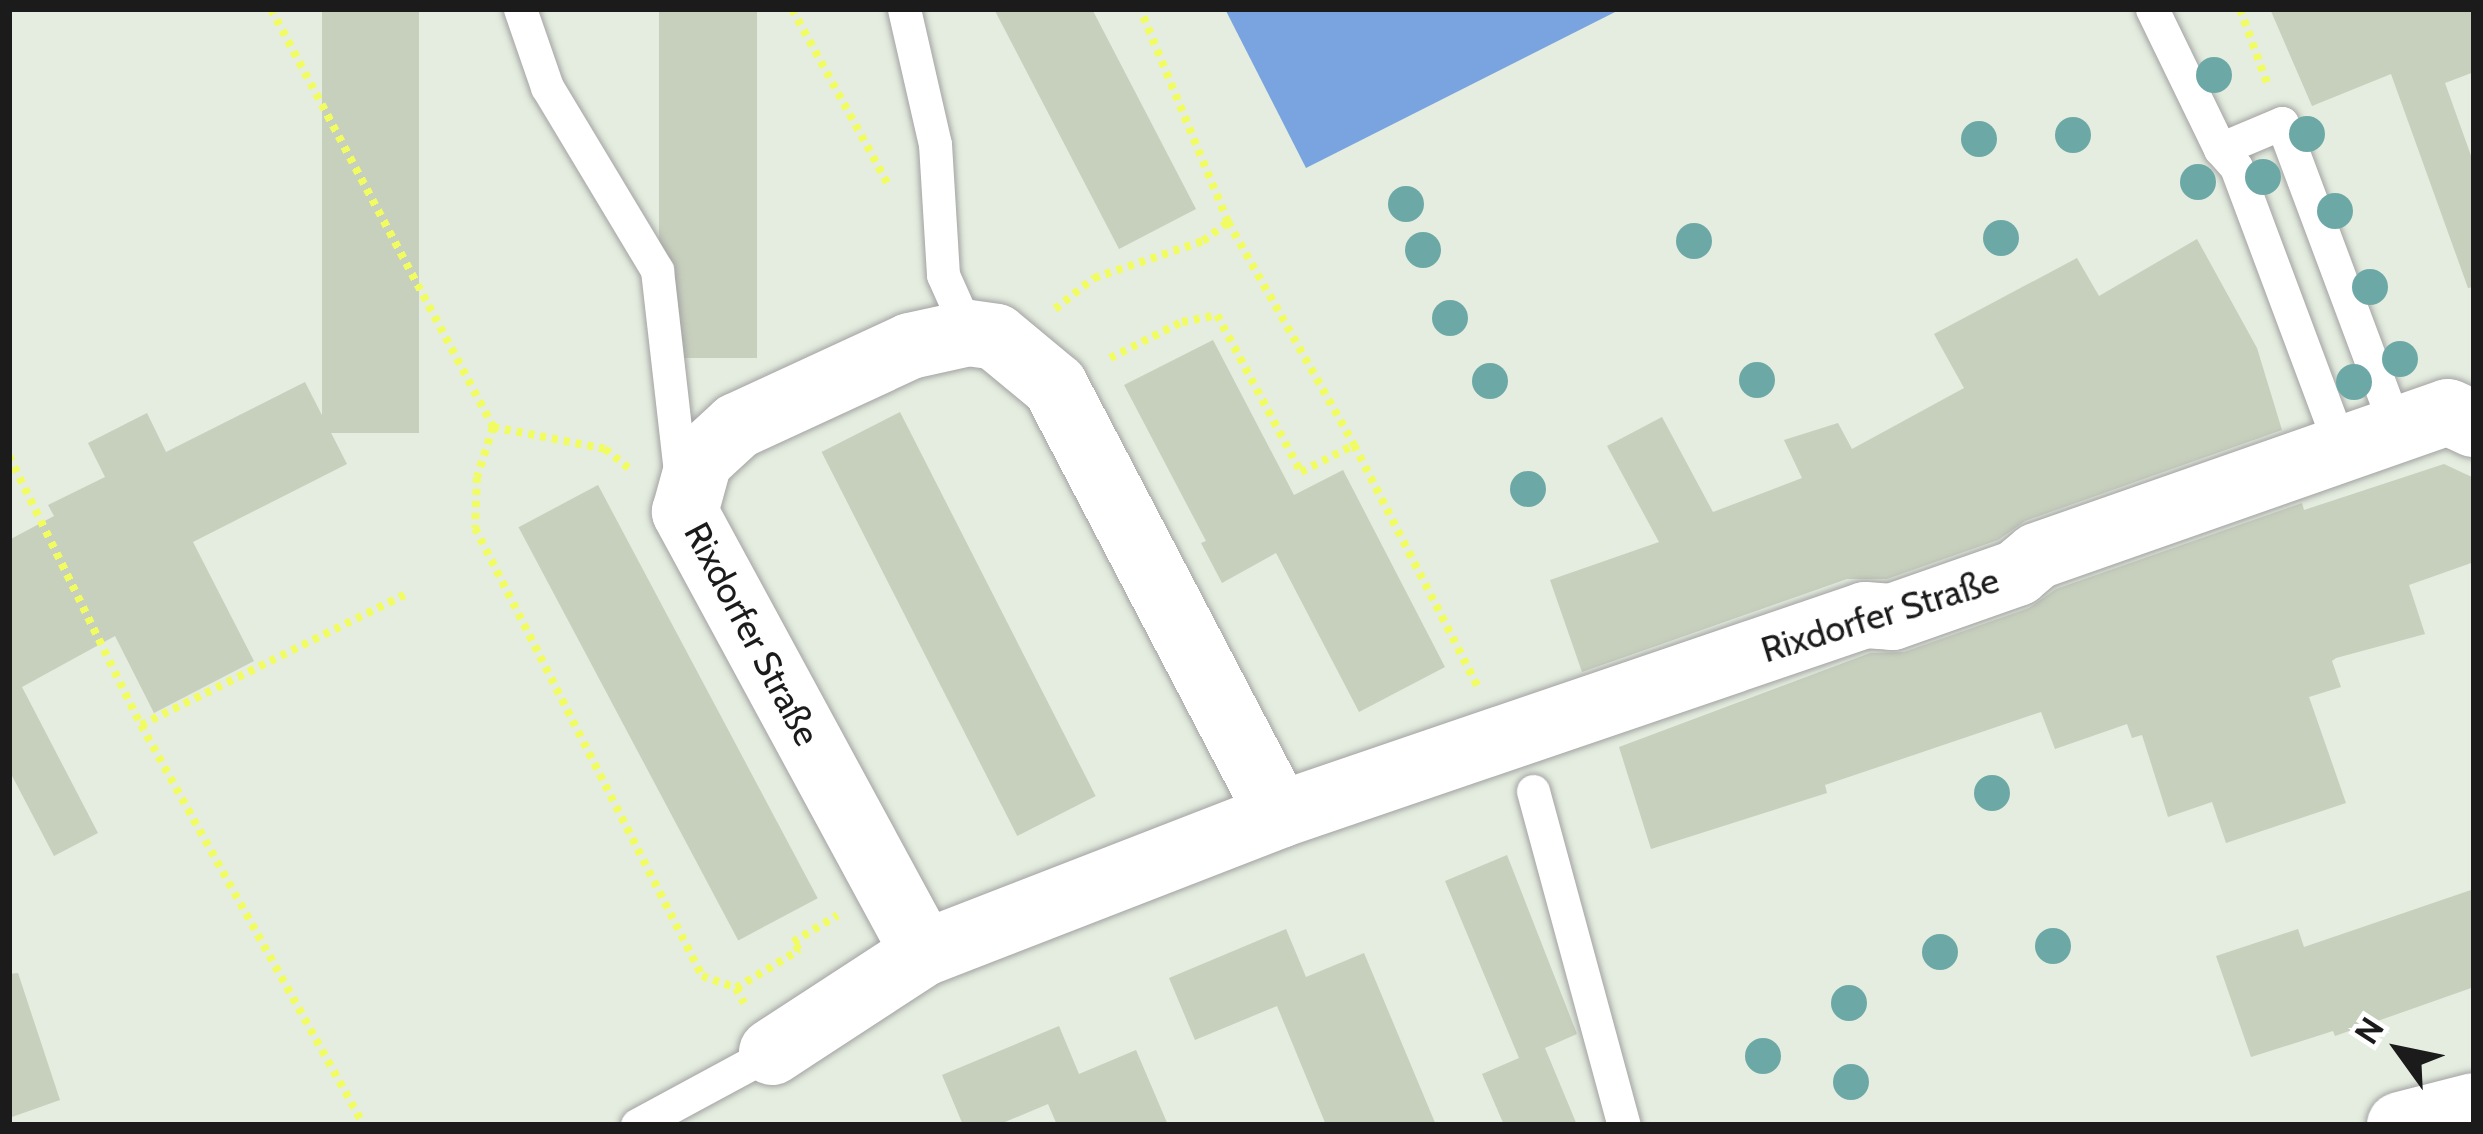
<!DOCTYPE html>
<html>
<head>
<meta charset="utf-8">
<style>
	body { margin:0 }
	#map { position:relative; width:2483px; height:1134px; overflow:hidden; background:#e4eddf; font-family:Cabin,sans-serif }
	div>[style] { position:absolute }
	.pitch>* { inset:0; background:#7aa4df }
	.building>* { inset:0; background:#c7cfbd; transform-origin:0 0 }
	.path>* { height:8px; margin-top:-4px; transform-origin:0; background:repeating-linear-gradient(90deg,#f1fc61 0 6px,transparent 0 12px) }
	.roads { filter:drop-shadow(0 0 3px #a2a2a2) drop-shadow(0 0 3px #a2a2a2) }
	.lane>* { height:33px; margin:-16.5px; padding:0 16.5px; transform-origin:16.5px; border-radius:16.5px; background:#fff }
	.street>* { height:66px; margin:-33px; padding:0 33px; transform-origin:33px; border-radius:33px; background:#fff }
	.trees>* { width:36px; height:36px; margin:-18px; border-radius:50%; background:#6ca9a6 }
	span { translate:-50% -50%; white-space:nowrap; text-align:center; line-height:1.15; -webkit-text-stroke:9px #fff; paint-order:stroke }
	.street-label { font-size:36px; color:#1b1b1b }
	.frame { position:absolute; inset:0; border:12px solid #1b1b1b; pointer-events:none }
	.north { position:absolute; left:2339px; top:990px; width:120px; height:120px; -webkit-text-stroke:9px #fff; paint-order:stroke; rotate:303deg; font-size:33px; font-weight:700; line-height:48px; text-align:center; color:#1b1b1b }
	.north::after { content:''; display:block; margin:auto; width:42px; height:54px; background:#1b1b1b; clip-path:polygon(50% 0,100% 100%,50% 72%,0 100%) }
</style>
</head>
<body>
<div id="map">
	<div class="pitch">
		<i style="clip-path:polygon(1225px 9px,1621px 9px,1306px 168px)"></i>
	</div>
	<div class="building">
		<i style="left:322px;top:9px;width:97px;height:424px"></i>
		<i style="left:659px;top:9px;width:98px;height:349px"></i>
		<i style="clip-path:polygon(994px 9px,1092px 9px,1196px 209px,1119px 249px)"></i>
		<i style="clip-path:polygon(2270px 9px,2474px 9px,2474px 72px,2445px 83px,2474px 164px,2474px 287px,2468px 288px,2391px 74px,2312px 106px)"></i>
		<i style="clip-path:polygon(2197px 239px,2257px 348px,2282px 430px,2025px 521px,1998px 540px,1887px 579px,1847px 579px,1582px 672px,1550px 580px,1659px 542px,1607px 446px,1662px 417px,1713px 512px,1802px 478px,1784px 440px,1838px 423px,1852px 449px,1964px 388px,1934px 334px,2077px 258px,2099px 296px)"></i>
		<i style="clip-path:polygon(1213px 340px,1294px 495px,1343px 470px,1445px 667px,1359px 712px,1276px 553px,1222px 583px,1201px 543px,1206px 541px,1124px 385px)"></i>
		<i style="clip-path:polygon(305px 382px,347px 464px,193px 542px,254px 661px,154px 713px,115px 636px,22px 687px,98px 833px,54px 856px,9px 770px,9px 540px,54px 516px,48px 505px,105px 477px,88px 443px,147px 413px,166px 452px)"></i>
		<i style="left:900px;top:412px;width:431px;height:88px;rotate:63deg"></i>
		<i style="clip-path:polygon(2444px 464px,2474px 478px,2474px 562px,2409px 585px,2425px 634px,2336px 658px,2332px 661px,2341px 687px,2309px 697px,2346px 803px,2226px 843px,2212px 802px,2168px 817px,2142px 735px,2132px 738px,2127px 724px,2055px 749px,2041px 712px,1825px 785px,1827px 793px,1651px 849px,1619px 747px,1870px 653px,1904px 652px,2029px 608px,2056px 589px,2302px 503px,2304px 510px)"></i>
		<i style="left:598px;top:485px;width:468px;height:90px;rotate:62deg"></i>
		<i style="clip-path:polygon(1507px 855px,1577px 1034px,1545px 1048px,1577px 1125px,1504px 1125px,1482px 1074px,1519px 1058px,1445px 881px)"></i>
		<i style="clip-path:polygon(2474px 889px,2474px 987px,2335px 1036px,2333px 1031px,2251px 1057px,2216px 956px,2298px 929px,2304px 947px)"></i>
		<i style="clip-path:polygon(1286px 929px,1306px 977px,1364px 953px,1436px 1125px,1326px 1125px,1277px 1006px,1195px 1040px,1169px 978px)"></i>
		<i style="clip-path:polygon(18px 973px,60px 1100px,9px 1118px,9px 974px)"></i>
		<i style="clip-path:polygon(1059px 1026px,1079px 1074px,1136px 1050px,1168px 1125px,1057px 1125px,1048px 1104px,998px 1125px,963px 1125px,942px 1075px)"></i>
	</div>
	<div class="path">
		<i style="left:271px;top:9px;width:473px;rotate:62deg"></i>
		<i style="left:493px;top:427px;width:52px;rotate:107.7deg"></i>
		<i style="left:477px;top:477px;width:51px;rotate:92.2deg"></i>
		<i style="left:475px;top:528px;width:502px;rotate:63.13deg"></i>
		<i style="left:702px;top:976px;width:36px;rotate:19deg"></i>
		<i style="left:736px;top:988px;width:17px;rotate:62deg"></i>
		<i style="left:792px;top:9px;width:202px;rotate:61.3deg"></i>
		<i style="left:2240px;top:9px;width:79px;rotate:70deg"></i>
		<i style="left:1228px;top:222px;width:256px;rotate:60.5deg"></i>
		<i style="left:1055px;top:309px;width:50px;rotate:-38.5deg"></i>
		<i style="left:1094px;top:278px;width:115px;rotate:-18.7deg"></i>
		<i style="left:1203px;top:241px;width:31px;rotate:-37deg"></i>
		<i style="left:1228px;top:222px;width:230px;rotate:-112.4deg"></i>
		<i style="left:1110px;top:358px;width:80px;rotate:-26.6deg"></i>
		<i style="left:1182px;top:322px;width:36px;rotate:-11deg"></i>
		<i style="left:1217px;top:315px;width:178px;rotate:61.9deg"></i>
		<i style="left:1301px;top:472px;width:59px;rotate:-27deg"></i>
		<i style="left:1354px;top:445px;width:272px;rotate:62.9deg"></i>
		<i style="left:493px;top:427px;width:114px;rotate:11.1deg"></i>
		<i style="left:605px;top:449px;width:35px;rotate:39deg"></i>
		<i style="left:9px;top:456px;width:300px;rotate:63.9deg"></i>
		<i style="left:141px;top:725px;width:458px;rotate:60.9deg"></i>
		<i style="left:141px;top:725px;width:300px;rotate:-26.3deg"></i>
		<i style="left:736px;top:988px;width:74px;rotate:-31.1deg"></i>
		<i style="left:799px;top:950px;width:10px;rotate:-127deg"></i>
		<i style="left:793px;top:942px;width:52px;rotate:-31deg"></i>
	</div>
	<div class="roads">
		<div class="lane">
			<i style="left:520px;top:9px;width:83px;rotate:70.9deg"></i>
			<i style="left:547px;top:87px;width:214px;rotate:59deg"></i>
			<i style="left:657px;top:270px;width:212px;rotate:83.5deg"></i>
			<i style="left:904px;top:9px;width:139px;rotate:77.1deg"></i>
			<i style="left:935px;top:144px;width:131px;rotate:86.5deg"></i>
			<i style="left:943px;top:275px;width:64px;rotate:65.9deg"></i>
			<i style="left:2152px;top:9px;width:156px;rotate:64.1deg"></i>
			<i style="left:2220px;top:149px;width:24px;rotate:48deg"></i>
			<i style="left:2236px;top:167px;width:302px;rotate:69.5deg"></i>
			<i style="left:2220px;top:149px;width:67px;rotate:-22.8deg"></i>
			<i style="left:2282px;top:123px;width:328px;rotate:69.5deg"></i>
			<i style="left:1533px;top:791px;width:346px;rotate:74.8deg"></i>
			<i style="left:637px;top:1125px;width:153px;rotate:-28.4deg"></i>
		</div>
		<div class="street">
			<i style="left:924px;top:953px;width:502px;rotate:-118.46deg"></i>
			<i style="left:685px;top:512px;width:53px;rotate:-74.6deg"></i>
			<i style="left:699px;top:461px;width:52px;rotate:-42.6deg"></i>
			<i style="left:737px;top:426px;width:191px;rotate:-24.8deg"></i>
			<i style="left:910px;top:346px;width:60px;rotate:-12.4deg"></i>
			<i style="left:969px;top:333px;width:27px;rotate:8deg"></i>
			<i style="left:996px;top:337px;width:77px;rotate:39.7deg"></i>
			<i style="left:1055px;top:386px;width:484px;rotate:62.4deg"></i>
			<i style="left:772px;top:1052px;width:181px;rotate:-33.1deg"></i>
			<i style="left:924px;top:953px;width:381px;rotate:-21.2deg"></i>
			<i style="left:1279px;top:815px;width:619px;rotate:-18.84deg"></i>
			<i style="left:1865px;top:615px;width:27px;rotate:4deg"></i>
			<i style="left:1892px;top:617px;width:133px;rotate:-19.4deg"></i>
			<i style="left:2017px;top:573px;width:26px;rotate:-40deg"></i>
			<i style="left:2037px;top:556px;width:435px;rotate:-19.3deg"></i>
			<i style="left:2448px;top:412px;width:29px;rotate:25deg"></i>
			<i style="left:2400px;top:1125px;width:76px;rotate:-14.4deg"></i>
		</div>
	</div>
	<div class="trees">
		<i style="left:2214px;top:75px"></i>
		<i style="left:2307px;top:134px"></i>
		<i style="left:2073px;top:135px"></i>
		<i style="left:1979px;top:139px"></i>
		<i style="left:2263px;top:177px"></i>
		<i style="left:2198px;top:182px"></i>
		<i style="left:1406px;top:204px"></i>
		<i style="left:2335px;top:211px"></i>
		<i style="left:2001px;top:238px"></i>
		<i style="left:1694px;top:241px"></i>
		<i style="left:1423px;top:250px"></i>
		<i style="left:2370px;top:287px"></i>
		<i style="left:1450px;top:318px"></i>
		<i style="left:2400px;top:359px"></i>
		<i style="left:1757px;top:380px"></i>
		<i style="left:1490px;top:381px"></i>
		<i style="left:2354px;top:382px"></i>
		<i style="left:1528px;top:489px"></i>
		<i style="left:1992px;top:793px"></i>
		<i style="left:2053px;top:946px"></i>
		<i style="left:1940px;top:952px"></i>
		<i style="left:1849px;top:1003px"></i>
		<i style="left:1763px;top:1056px"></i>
		<i style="left:1851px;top:1082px"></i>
	</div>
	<div class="street-label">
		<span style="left:1880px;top:615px;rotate:-17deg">Rixdorfer Straße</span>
		<span style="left:752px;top:634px;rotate:62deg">Rixdorfer Straße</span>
	</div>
	<div class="frame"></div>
	<div class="north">N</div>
</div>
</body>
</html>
